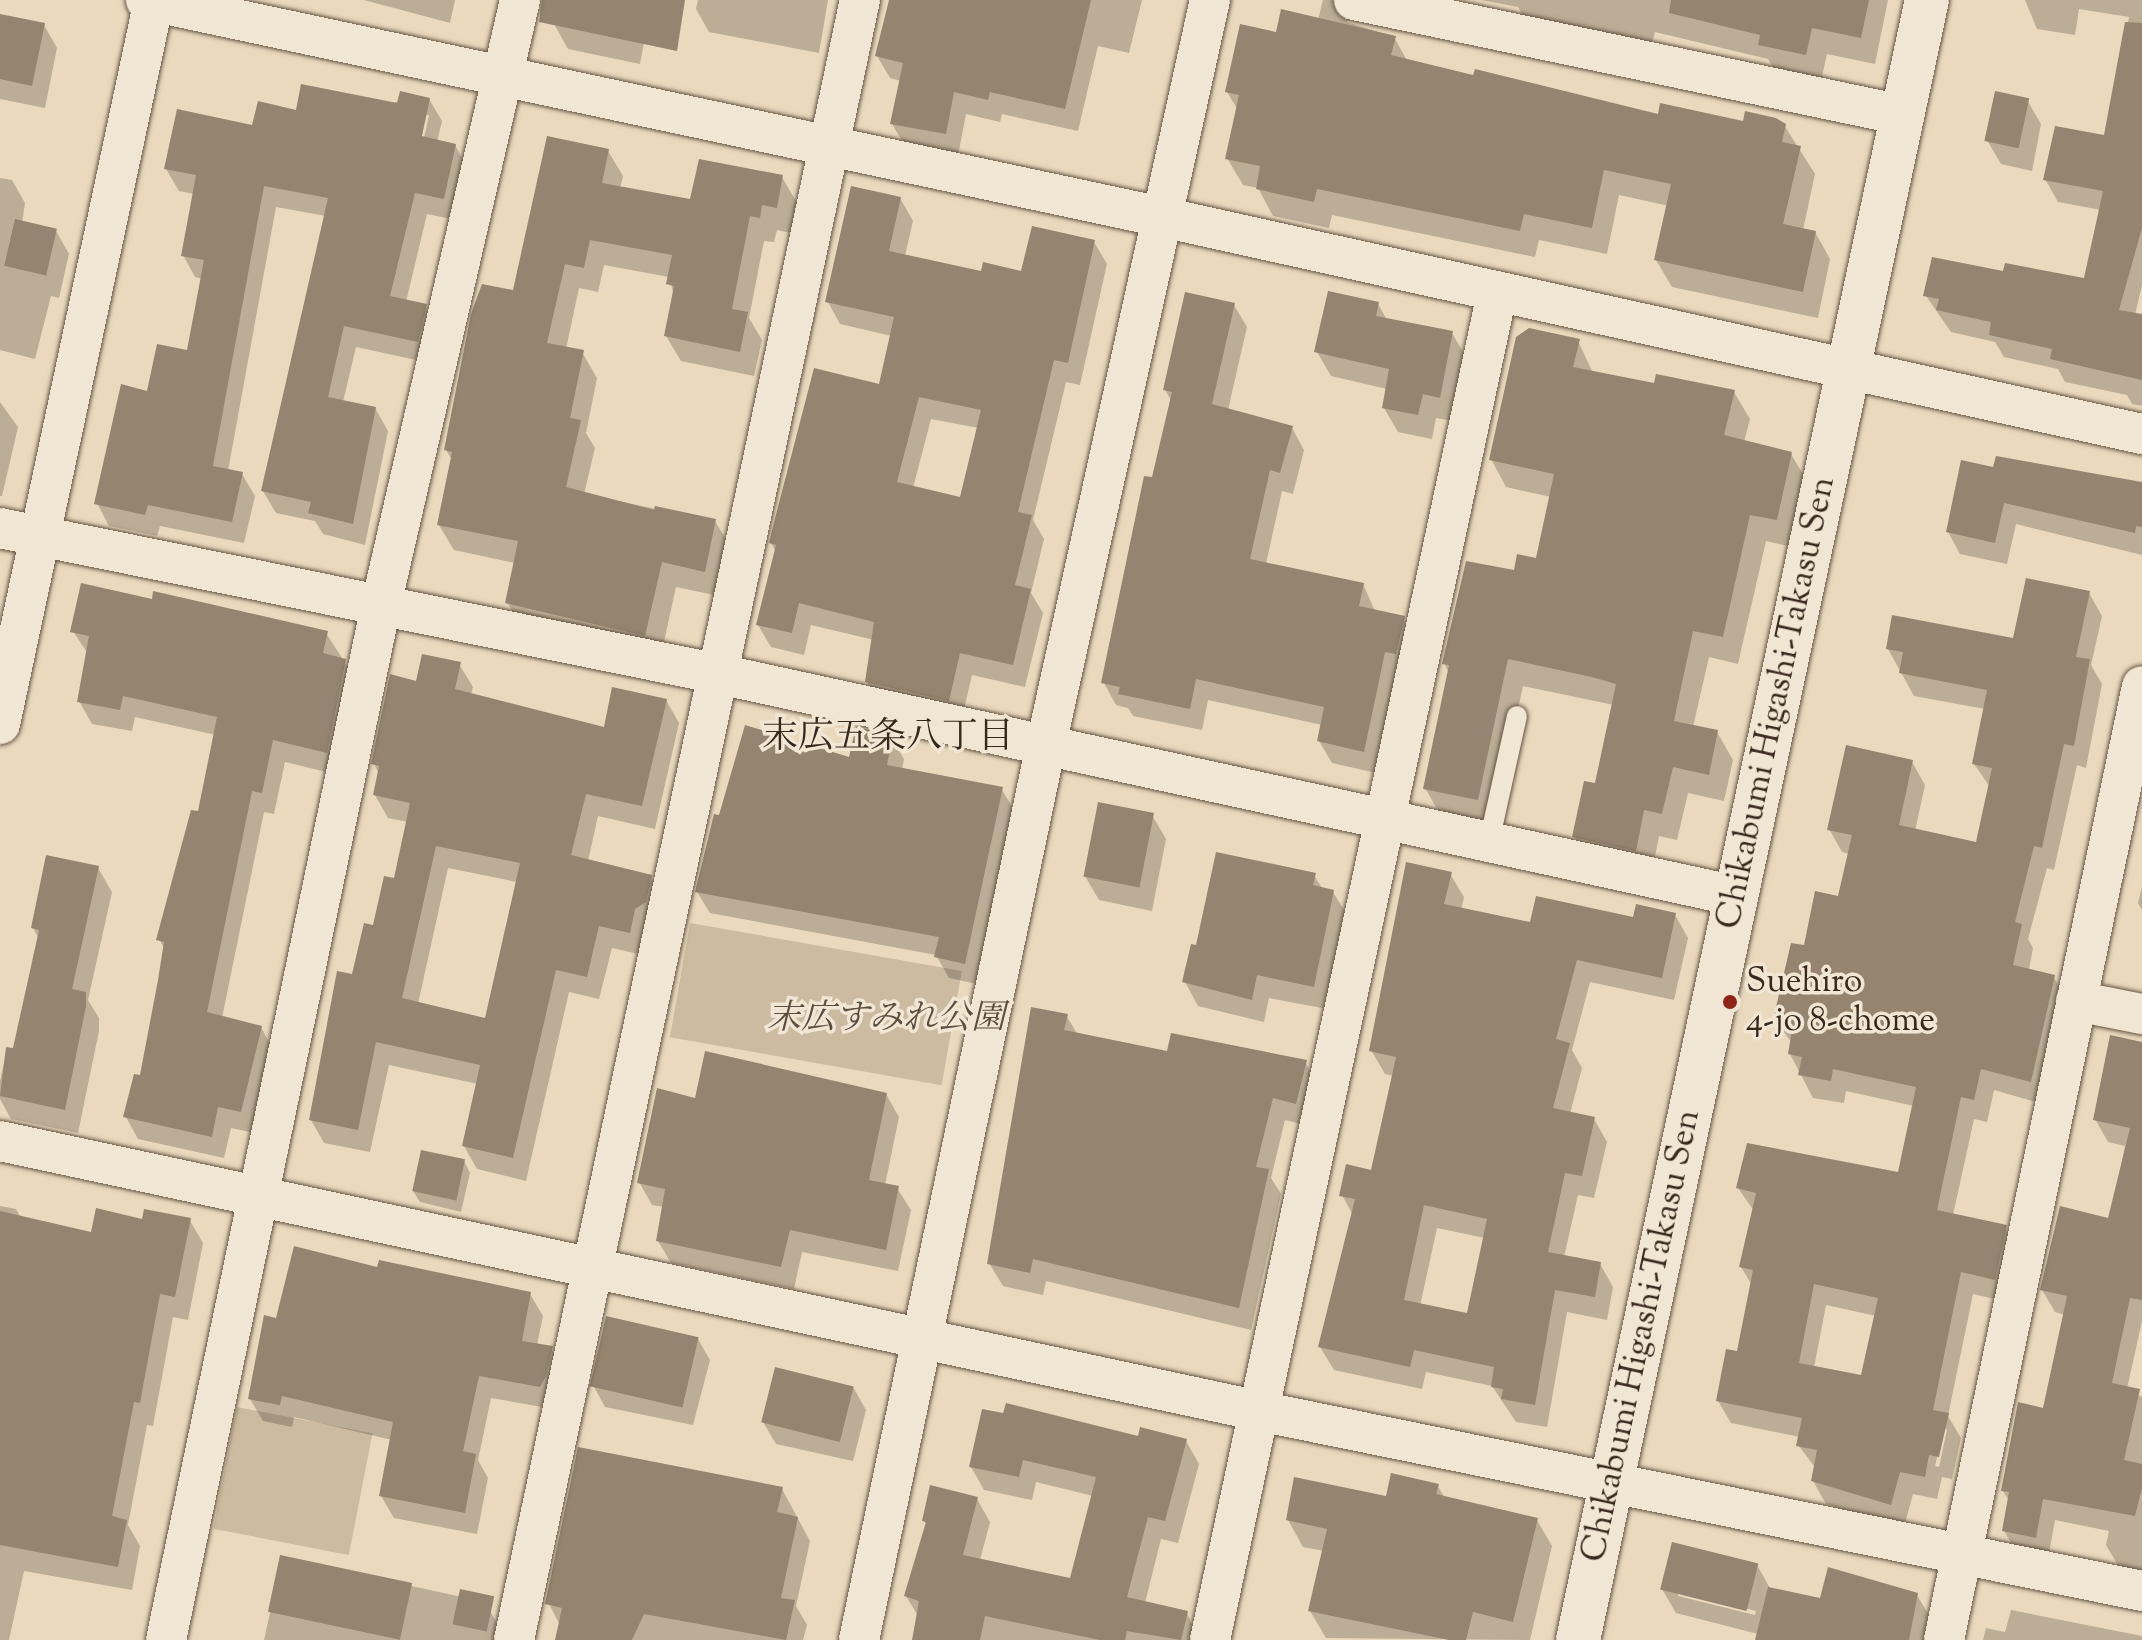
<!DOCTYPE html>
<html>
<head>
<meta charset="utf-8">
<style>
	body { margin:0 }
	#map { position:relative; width:2142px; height:1640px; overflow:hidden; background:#ead9bc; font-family:"Sorts Mill Goudy","Noto Serif JP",serif }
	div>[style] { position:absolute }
	.green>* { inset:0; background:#ccbba1; transform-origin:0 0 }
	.shadow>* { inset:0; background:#0003 }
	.building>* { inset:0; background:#958470; transform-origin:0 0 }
	.roads { filter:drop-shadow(0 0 2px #645445) drop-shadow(0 0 2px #645445) }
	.service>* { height:20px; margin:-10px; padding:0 10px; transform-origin:10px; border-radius:10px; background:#f1e6d3 }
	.minor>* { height:40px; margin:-20px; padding:0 20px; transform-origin:20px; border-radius:20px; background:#f1e6d3 }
	.tertiary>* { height:44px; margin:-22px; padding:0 22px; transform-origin:22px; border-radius:22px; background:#f1e6d3 }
	.dots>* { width:22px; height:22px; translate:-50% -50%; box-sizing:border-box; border:4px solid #f1e6d3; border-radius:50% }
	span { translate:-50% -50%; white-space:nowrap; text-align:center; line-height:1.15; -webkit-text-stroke:7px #f1e6d3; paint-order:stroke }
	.street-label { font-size:34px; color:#38281d }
	.poi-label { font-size:34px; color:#38281d }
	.left { translate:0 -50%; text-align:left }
	.park-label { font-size:34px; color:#5d4d3e; font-style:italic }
	.neighbourhood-label { font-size:36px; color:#38281d }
</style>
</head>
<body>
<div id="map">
	<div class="green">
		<i style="left:690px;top:923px;width:276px;height:116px;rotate:10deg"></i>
		<i style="left:237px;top:1407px;width:138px;height:124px;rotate:11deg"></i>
	</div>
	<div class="shadow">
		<i style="clip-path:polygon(364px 0,455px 0,450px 23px)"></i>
		<i style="clip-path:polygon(559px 0,652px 0,640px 64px,568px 49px,554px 24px)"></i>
		<i style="clip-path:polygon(698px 0,828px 0,819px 53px,709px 32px,696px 9px)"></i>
		<i style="clip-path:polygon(964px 0,1142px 0,1129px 53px,1098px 46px,1078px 131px,1002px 114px,1000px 122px,966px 114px,958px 156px,905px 146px,892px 124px,901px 81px,890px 78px,877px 56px)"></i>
		<i style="clip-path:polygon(1323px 0,1412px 0,1352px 11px,1347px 22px,1394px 37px,1408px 62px,1659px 117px,1784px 125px,1815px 174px,1803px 230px,1815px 232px,1830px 259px,1818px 318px,1672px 287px,1656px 260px,1669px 206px,1619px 195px,1607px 254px,1539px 240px,1535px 257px,1332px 215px,1329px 228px,1273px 216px,1258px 188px,1243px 185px,1227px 158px,1238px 110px,1227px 92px,1277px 34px,1318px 20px)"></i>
		<i style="clip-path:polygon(1481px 0,1888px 0,1875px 64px,1827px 54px,1821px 81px,1775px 71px,1768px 59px,1655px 32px,1650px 51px,1528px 25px,1518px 7px)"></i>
		<i style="clip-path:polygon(2025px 0,2142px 0,2142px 285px,2135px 315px,2142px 316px,2142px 406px,2132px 404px,2127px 395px,2065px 382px,2058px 369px,2004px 357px,1995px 342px,1951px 332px,1926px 296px,2004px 273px,2086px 281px,2101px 210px,2058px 202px,2045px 179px,2106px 137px,2129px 17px,2079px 9px,2075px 35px,2037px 29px)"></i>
		<i style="clip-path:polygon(0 15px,44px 25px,57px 48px,45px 108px,0 99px)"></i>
		<i style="clip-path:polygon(evenodd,429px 99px,442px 121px,437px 142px,455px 145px,467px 167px,456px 220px,427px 214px,406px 302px,425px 306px,438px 328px,430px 363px,356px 347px,343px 402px,375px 408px,388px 431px,365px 545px,323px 534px,315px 521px,276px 513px,263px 491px,326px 216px,276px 207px,228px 471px,242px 474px,255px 496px,244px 543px,160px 526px,157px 536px,109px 526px,97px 503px,148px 393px,188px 353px,203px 279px,195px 277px,183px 255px,194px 194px,179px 191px,166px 169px,297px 112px,429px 99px,424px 115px,429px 115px,422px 147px,418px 146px,424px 115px)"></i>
		<i style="clip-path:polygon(2027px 100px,2041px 124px,2032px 171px,2001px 164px,1987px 140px)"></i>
		<i style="clip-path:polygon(608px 151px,623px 176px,620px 188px,692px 201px,782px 177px,797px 203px,791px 233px,777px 230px,774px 242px,764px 241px,749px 318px,762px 340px,754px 376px,681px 361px,666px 336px,674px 296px,669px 277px,604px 265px,598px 292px,579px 288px,566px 349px,582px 352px,597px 378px,586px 433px,595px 448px,584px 494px,715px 521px,730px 546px,719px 596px,676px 587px,660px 660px,522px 628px,507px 602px,515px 563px,454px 550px,439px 525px,452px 460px,446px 450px,514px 293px)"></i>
		<i style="clip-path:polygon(0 178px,12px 180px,25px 203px,22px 223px,56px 231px,69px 254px,59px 298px,51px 296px,35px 359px,0 350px)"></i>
		<i style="clip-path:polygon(evenodd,900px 198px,913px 221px,905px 256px,982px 273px,1022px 274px,1094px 242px,1107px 264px,1080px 385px,1066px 382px,1033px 520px,1044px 539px,1031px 593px,1043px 613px,1025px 687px,972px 675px,961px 722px,880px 704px,867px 682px,874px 640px,811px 625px,804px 655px,771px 647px,758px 625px,776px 552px,771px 543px,880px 386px,892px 336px,840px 324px,828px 302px,900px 198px,931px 419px,979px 428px,961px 500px,913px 488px,931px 419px)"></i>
		<i style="clip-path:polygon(1378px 304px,1387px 320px,1452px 333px,1466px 357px,1453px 421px,1436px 418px,1432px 439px,1398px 432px,1384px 408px,1387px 389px,1331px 376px,1317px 352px)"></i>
		<i style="clip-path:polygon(1234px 305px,1247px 327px,1228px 410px,1292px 428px,1304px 450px,1293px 494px,1282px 491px,1266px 564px,1363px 584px,1375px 611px,1403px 618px,1416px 640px,1376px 773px,1332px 763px,1319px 741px,1322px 725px,1208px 700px,1202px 730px,1133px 716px,1128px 708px,1116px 705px,1104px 683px,1172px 402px,1165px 390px)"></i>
		<i style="clip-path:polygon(1578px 341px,1593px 373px,1656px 386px,1734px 392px,1750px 419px,1744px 442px,1791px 454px,1807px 481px,1792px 547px,1766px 541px,1738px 664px,1709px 657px,1693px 727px,1717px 732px,1733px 760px,1724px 801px,1688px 793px,1677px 840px,1659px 836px,1651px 877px,1590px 864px,1574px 836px,1596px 786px,1614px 705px,1523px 686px,1493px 827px,1441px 816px,1425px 788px,1449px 673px,1444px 663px,1515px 573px,1538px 560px,1551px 497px,1506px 487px,1491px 459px)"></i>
		<i style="clip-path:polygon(0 402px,18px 427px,2px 496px,0 496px)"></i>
		<i style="clip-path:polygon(1995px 470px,2142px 484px,2142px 555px,2016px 524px,2007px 564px,1960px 554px,1948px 532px)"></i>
		<i style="clip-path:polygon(evenodd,2089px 593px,2102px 616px,2091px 665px,2102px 684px,2086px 768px,2077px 765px,2054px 870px,2047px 868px,2028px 939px,2033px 948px,2029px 970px,2053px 976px,2067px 999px,2043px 1104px,1994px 1090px,1987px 1122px,1974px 1119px,1953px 1215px,2005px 1227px,2018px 1250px,2008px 1302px,1973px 1294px,1948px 1416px,1961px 1438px,1952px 1479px,1942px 1477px,1937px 1499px,1913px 1494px,1904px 1527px,1826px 1504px,1813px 1481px,1816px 1469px,1799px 1446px,1800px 1437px,1731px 1423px,1718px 1401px,1738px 1353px,1752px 1285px,1741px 1267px,1754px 1211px,1738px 1188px,1900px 1174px,1914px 1106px,1846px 1091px,1844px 1103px,1813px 1098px,1790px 1054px,1792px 1043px,1775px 1020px,1805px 948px,1840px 898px,1850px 854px,1842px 852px,1829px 829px,1912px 762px,1925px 785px,1915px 831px,1978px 844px,1990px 787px,1974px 764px,1985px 709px,1914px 696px,1888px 649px,2015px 641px,2089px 593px,1826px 1305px,1876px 1316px,1863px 1378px,1814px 1368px,1826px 1305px,2089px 593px,1944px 1427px,1947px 1430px,1939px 1467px,1935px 1466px,1944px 1427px)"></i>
		<i style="clip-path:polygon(153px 601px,326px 633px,358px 683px,339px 775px,285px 762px,274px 814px,264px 812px,222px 1018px,261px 1027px,273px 1050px,254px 1133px,231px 1128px,224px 1158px,138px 1139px,126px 1117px,142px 1078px,165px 950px,159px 939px,200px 814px,216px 735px,135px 717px,132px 731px,92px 724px,79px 701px,88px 654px,73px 631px)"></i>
		<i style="clip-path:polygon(evenodd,459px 664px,473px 687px,471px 695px,605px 729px,666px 700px,679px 723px,655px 829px,598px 816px,588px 861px,651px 877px,664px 900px,643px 955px,612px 948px,599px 999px,569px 992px,526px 1181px,477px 1169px,464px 1146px,478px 1084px,389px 1065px,370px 1152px,324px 1143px,311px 1120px,354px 977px,395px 880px,408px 822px,388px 818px,375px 795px,379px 774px,374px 764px,418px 683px,459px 664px,448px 868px,517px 882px,487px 1020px,418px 1004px,448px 868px)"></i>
		<i style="clip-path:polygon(891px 737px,904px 759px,902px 770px,1001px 788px,1014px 810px,977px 984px,949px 978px,936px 955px,710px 913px,697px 892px,851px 759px)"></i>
		<i style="clip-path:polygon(1152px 815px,1166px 839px,1152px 911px,1099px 900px,1085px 876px)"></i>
		<i style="clip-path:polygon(98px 868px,112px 892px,88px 1000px,99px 1018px,99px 1031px,78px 1133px,11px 1119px,0 1099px,0 1081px,7px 1049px,15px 1051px,39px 939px,33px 928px)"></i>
		<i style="clip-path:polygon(evenodd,1450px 874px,1464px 897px,1461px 910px,1531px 924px,1675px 915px,1688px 938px,1674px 1000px,1590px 982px,1572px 1050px,1582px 1068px,1570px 1114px,1594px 1119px,1607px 1142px,1594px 1198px,1578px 1195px,1564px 1257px,1600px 1264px,1613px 1287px,1607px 1320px,1567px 1312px,1547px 1427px,1516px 1422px,1492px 1386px,1426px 1372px,1422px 1389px,1334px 1370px,1320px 1347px,1353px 1215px,1342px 1195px,1373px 1172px,1394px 1076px,1385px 1074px,1371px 1050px,1450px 874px,1437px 1228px,1485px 1238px,1469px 1316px,1420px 1306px,1437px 1228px)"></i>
		<i style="clip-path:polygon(1314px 875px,1323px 890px,1333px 892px,1347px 915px,1327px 1009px,1269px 998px,1264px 1022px,1198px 1006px,1185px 982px,1198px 948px)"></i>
		<i style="clip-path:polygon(2142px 886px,2142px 910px,2138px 903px)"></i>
		<i style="clip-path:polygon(1066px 1015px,1078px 1035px,1169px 1053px,1305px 1062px,1319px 1085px,1308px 1126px,1285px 1120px,1271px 1178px,1281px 1194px,1251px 1330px,1046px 1281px,1043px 1295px,1003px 1286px,989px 1263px)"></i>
		<i style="clip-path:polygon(2142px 1044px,2142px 1321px,2127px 1389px,2142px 1397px,2142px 1573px,2119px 1567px,2106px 1545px,2109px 1531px,2055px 1520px,2048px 1559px,2017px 1553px,2004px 1531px,2009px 1501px,2003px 1491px,2045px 1410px,2065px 1315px,2055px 1312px,2042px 1290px,2110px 1220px,2125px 1146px,2108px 1142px,2095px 1119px)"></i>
		<i style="clip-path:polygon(886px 1094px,899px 1117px,885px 1185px,897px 1188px,911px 1210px,898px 1271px,802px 1252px,794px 1289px,671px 1263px,658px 1241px,664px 1207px,652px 1205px,639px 1182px,696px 1100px)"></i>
		<i style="clip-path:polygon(464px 1161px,470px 1173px,461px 1212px,420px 1202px,413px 1191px)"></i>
		<i style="clip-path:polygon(0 1206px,16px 1209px,21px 1218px,92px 1234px,144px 1221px,189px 1219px,203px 1243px,188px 1320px,173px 1317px,153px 1426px,147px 1425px,128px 1525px,140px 1546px,132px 1590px,24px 1571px,9px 1640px,0 1640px)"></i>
		<i style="clip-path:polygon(378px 1269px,530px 1294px,543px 1316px,537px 1345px,551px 1348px,564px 1370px,553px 1409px,491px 1398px,478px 1460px,488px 1478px,477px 1534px,394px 1518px,381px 1496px,392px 1440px,294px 1417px,292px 1427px,263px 1421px,250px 1399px,277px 1320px)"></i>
		<i style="clip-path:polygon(698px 1339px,710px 1360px,693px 1425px,605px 1407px,593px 1385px)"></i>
		<i style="clip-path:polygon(853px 1387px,866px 1410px,853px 1461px,776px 1444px,763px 1422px)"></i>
		<i style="clip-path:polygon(1139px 1438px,1186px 1441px,1199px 1464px,1178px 1543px,1161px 1539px,1145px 1603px,1187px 1613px,1199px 1640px,914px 1640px,918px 1616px,906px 1596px,927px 1526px,924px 1520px,977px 1499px,990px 1522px,980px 1560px,1072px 1581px,1093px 1496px,1036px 1482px,1032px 1500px,984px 1490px,971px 1467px)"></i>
		<i style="clip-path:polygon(1437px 1485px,1445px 1498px,1537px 1520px,1552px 1546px,1530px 1640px,1326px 1638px,1310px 1611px,1324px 1551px,1303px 1547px,1288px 1520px)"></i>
		<i style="clip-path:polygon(782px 1489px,810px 1541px,796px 1606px,807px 1625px,803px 1640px,557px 1640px,560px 1625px,549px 1604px)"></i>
		<i style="clip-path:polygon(282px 1558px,485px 1602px,498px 1625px,494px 1640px,264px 1640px)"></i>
		<i style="clip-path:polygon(evenodd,1757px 1565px,1771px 1590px,1822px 1601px,1917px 1595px,1930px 1617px,1926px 1640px,1757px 1640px,1758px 1634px,1676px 1613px,1662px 1589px,1757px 1565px,1678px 1591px,1756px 1611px,1755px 1615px,1678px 1596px,1678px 1591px)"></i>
		<i style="clip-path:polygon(2011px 1610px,2142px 1636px,2142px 1640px,1983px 1640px,1986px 1628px,2005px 1632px)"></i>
	</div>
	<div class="building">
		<i style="clip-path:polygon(542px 0,685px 0,677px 51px,539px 22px)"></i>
		<i style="clip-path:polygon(889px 0,1091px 0,1065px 109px,990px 92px,988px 100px,954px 92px,946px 134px,890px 124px,903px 63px,875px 56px)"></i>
		<i style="clip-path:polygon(1671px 0,1869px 0,1861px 38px,1812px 28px,1806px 55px,1758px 45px,1760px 35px,1669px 13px)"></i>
		<i style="clip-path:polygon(1281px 9px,1396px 36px,1391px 55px,1473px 75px,1475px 69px,1658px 114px,1660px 103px,1743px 121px,1745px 111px,1776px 118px,1786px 124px,1782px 142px,1801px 146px,1783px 224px,1816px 231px,1803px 292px,1654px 260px,1671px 184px,1604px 170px,1592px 228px,1524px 214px,1520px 231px,1317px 189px,1314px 202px,1256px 189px,1260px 166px,1225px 159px,1239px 95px,1225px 92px,1240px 24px,1276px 32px)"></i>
		<i style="clip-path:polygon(0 14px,45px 23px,32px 86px,0 79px)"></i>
		<i style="clip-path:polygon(2125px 22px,2142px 23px,2142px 228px,2119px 310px,2142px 314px,2142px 380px,2050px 359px,2052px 349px,1989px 335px,1991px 322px,1936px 310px,1939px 299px,1923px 296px,1932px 257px,2003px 271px,2005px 263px,2084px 278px,2103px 191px,2043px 180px,2055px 126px,2104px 135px)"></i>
		<i style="clip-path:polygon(301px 84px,397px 103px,400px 91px,430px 98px,422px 136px,456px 144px,444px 199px,415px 193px,390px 296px,427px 304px,418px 342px,344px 326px,328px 397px,376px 407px,353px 524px,308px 513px,311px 502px,261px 491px,328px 198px,264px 186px,213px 466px,243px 472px,232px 522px,148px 505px,145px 515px,94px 504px,121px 384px,147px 391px,157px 344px,187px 350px,204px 260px,181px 256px,196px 175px,164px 169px,177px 109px,252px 125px,258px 101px,296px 110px)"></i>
		<i style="left:1995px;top:91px;width:35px;height:51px;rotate:12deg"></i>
		<i style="clip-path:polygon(547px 136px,609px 149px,602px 183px,690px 199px,699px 159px,783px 175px,777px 208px,762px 205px,760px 218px,750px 216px,732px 309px,748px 312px,740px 352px,664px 336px,674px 286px,666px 284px,672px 255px,590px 240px,584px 268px,565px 264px,547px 343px,584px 350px,570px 418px,581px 420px,566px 487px,654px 510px,655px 506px,716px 519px,705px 572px,662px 562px,645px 636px,505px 603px,518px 541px,437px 525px,452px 452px,444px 450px,471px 314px,482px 284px,513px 290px)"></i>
		<i style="clip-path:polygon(evenodd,851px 186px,901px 197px,889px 251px,981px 271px,983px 262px,1021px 271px,1032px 226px,1095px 240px,1068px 363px,1054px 360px,1018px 512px,1032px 515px,1015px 585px,1031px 589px,1013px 665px,960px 653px,949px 701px,865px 682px,874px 622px,799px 603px,792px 633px,756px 625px,776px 545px,769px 543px,772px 530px,814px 368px,879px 384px,894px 317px,825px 302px,851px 186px,919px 397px,981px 410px,960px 497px,897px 482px,919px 397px)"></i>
		<i style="left:15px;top:219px;width:43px;height:48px;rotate:13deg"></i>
		<i style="clip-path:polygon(1328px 291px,1379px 302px,1376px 316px,1453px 331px,1440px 398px,1423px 394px,1418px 415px,1382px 408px,1389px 369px,1314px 352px)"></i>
		<i style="clip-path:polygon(1185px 292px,1235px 303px,1212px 404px,1293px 426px,1280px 473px,1270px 470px,1250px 559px,1364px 583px,1359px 606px,1405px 616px,1396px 654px,1385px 652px,1364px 752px,1317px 741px,1324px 707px,1196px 679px,1190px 709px,1118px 694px,1120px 687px,1101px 683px,1144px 476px,1152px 477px,1172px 392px,1163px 390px)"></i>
		<i style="clip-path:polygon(1529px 328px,1580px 339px,1573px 367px,1654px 383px,1656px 374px,1735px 390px,1724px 435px,1792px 452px,1777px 520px,1750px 515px,1723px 637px,1693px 631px,1674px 721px,1718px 730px,1709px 775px,1673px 767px,1662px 814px,1644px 810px,1636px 851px,1572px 837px,1584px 781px,1595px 783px,1616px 684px,1592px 677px,1508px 659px,1478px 800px,1423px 789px,1449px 665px,1442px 664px,1466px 561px,1514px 570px,1517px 554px,1536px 558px,1554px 474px,1489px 460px,1516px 337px)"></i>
		<i style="clip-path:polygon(1996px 456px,2142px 482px,2142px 527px,2136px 526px,2135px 533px,2004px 503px,1995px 543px,1946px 532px,1961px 460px,1993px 467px)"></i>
		<i style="clip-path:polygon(evenodd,2026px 578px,2090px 591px,2076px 657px,2090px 659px,2074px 746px,2064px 744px,2042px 848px,2034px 846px,2015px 922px,2022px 924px,2013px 965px,2055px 975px,2031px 1082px,1981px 1069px,1974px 1100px,1961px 1097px,1937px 1210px,2007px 1225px,1995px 1280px,1961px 1272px,1933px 1410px,1949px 1413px,1939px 1457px,1929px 1455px,1925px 1477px,1900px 1472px,1891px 1505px,1811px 1481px,1817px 1450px,1796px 1446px,1802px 1418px,1716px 1401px,1726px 1349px,1737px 1351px,1753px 1270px,1739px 1267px,1756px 1193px,1736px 1188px,1747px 1143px,1898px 1172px,1916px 1087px,1833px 1069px,1831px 1081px,1798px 1075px,1802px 1057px,1788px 1054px,1793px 1024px,1773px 1020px,1791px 943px,1804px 945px,1815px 891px,1838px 896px,1852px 835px,1827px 830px,1846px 745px,1913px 760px,1899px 825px,1976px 842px,1992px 768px,1972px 764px,1987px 690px,1899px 673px,1903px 652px,1886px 649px,1892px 615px,2013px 638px,2026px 578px,1814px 1284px,1878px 1298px,1861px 1375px,1799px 1363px,1814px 1284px)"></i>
		<i style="clip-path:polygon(81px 583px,152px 599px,153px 591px,328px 631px,323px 653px,346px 659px,327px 753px,273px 740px,262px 793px,252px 791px,207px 1012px,262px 1026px,241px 1112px,218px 1107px,212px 1137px,123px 1117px,134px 1074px,140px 1075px,158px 980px,164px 942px,156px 940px,191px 810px,198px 811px,217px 717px,123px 696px,120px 710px,77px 702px,89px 636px,70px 632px)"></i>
		<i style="clip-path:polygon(evenodd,422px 654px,461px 662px,455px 689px,604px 727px,612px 687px,667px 699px,642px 806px,586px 794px,571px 855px,652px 875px,646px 902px,635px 909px,630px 933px,599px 926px,587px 977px,556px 970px,513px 1158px,462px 1146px,480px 1065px,376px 1042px,358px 1130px,309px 1120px,337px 971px,352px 974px,364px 923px,373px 925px,384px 876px,394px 878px,410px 803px,373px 795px,379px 766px,371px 764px,390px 674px,416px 681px,422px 654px,436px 846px,520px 863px,485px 1018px,402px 998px,436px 846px)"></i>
		<i style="clip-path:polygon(745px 725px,849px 757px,856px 727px,893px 735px,887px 765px,1003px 787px,965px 964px,934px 957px,939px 937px,695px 892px,714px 814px,719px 815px)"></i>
		<i style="left:1098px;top:802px;width:57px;height:76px;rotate:11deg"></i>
		<i style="clip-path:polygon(1216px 852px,1316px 873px,1313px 885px,1334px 890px,1314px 987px,1257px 975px,1252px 1000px,1182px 982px,1191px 944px,1196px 945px)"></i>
		<i style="clip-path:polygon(46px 855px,99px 866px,72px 989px,86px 992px,86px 1006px,65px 1110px,0 1096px,6px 1047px,13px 1048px,39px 930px,31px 928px)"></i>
		<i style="clip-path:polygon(evenodd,1406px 862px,1452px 872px,1444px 904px,1530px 922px,1536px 896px,1633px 917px,1636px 904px,1676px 913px,1662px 978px,1577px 960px,1556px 1039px,1570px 1043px,1553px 1108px,1595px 1117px,1582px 1176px,1565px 1173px,1548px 1252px,1601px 1262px,1595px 1297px,1555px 1290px,1535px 1405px,1501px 1399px,1503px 1389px,1491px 1387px,1494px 1367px,1414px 1350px,1410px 1367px,1318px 1347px,1355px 1199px,1339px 1196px,1346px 1164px,1371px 1170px,1396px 1057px,1369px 1051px,1406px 862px,1424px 1205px,1487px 1219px,1467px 1313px,1404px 1300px,1424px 1205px)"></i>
		<i style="clip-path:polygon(1031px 1007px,1068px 1014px,1064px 1030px,1167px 1051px,1171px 1033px,1307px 1060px,1296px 1104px,1273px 1098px,1256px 1167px,1269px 1169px,1239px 1308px,1033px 1259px,1030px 1273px,987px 1264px)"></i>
		<i style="clip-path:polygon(2110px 1035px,2142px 1042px,2142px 1300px,2130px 1298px,2112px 1383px,2140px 1389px,2124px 1460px,2142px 1464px,2142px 1488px,2135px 1516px,2043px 1499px,2036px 1538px,2002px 1531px,2009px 1492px,2001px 1491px,2018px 1402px,2043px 1408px,2067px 1296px,2040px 1290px,2060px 1206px,2108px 1218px,2130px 1128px,2093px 1120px)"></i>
		<i style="clip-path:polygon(705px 1051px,887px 1093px,869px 1180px,899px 1186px,886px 1250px,790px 1230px,781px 1267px,656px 1241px,665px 1189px,637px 1183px,657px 1088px,695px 1098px)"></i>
		<i style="left:421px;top:1150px;width:45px;height:42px;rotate:12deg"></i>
		<i style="clip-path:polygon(96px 1208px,142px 1219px,144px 1209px,191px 1218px,175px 1297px,160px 1294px,140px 1403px,134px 1402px,112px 1516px,127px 1520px,118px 1567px,0 1545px,0 1211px,91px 1232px)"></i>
		<i style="clip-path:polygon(294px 1246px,377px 1267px,379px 1260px,531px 1292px,522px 1341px,553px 1346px,546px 1376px,540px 1387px,479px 1376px,463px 1451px,476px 1454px,465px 1513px,379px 1496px,393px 1422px,282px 1396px,280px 1405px,248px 1399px,264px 1315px,276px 1318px)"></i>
		<i style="left:606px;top:1316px;width:95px;height:72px;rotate:13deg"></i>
		<i style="left:775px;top:1367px;width:81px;height:57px;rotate:14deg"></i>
		<i style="clip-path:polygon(1006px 1403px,1138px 1436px,1140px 1427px,1187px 1439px,1165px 1521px,1148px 1517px,1127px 1597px,1188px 1611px,1181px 1640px,1127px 1631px,1125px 1640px,1100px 1640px,985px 1616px,980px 1640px,912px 1640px,919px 1601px,904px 1596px,926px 1522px,922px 1521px,930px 1485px,978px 1497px,963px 1555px,1070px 1578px,1096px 1477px,1023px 1460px,1019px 1477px,969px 1467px,982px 1409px,1003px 1413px)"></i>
		<i style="clip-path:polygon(578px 1447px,783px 1487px,777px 1512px,798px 1517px,781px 1598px,795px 1600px,786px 1640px,644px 1614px,632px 1640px,555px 1640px,562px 1608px,545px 1604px)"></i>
		<i style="clip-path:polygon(1391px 1473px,1439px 1484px,1436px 1494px,1538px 1518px,1513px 1622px,1473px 1612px,1466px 1640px,1449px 1640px,1308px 1611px,1327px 1529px,1286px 1520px,1294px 1477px,1386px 1496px)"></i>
		<i style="left:1672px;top:1542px;width:89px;height:49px;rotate:14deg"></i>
		<i style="left:280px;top:1555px;width:135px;height:58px;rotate:12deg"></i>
		<i style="clip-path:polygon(1828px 1567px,1918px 1593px,1909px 1640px,1755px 1640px,1768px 1587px,1820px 1598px)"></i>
		<i style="left:460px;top:1589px;width:35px;height:36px;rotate:12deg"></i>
	</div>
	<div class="roads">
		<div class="service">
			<i style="left:1489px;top:842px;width:129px;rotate:-77.5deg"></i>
		</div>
		<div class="minor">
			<i style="left:146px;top:0;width:1039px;rotate:12.06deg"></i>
			<i style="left:1162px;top:217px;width:1004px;rotate:12.49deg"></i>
			<i style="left:1354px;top:0;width:560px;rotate:11.85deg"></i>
			<i style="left:0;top:528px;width:734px;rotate:11.48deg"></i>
			<i style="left:719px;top:674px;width:1041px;rotate:12.31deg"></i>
			<i style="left:0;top:724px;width:740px;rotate:-77.99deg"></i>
			<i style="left:2076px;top:1001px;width:67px;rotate:11.1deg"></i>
			<i style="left:0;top:1141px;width:1288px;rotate:12.1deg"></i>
			<i style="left:1259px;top:1411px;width:901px;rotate:11.52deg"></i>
			<i style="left:166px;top:1640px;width:1057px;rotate:-78.26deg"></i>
			<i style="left:381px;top:605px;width:621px;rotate:-77.06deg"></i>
			<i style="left:514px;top:1640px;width:1676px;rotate:-78.09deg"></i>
			<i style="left:859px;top:1640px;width:914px;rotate:-78.2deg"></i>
			<i style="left:1046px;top:745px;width:763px;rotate:-77.59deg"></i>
			<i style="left:1210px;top:1640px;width:1377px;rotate:-77.97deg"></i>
			<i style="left:1944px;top:1640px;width:974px;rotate:-78.27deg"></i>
		</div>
		<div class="tertiary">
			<i style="left:1578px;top:1640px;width:1677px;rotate:-77.99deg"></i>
		</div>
	</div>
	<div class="dots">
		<i style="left:1730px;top:1002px;background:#8f2418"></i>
	</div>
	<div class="street-label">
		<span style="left:1777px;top:703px;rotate:-78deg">Chikabumi Higashi-Takasu Sen</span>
		<span style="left:1642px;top:1336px;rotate:-78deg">Chikabumi Higashi-Takasu Sen</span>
	</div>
	<div class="poi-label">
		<span class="left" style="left:1746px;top:1002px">Suehiro<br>4-jo 8-chome</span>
	</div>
	<div class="park-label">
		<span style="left:886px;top:1020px">末広すみれ公園</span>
	</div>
	<div class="neighbourhood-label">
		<span style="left:888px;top:739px">末広五条八丁目</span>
	</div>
</div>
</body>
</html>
